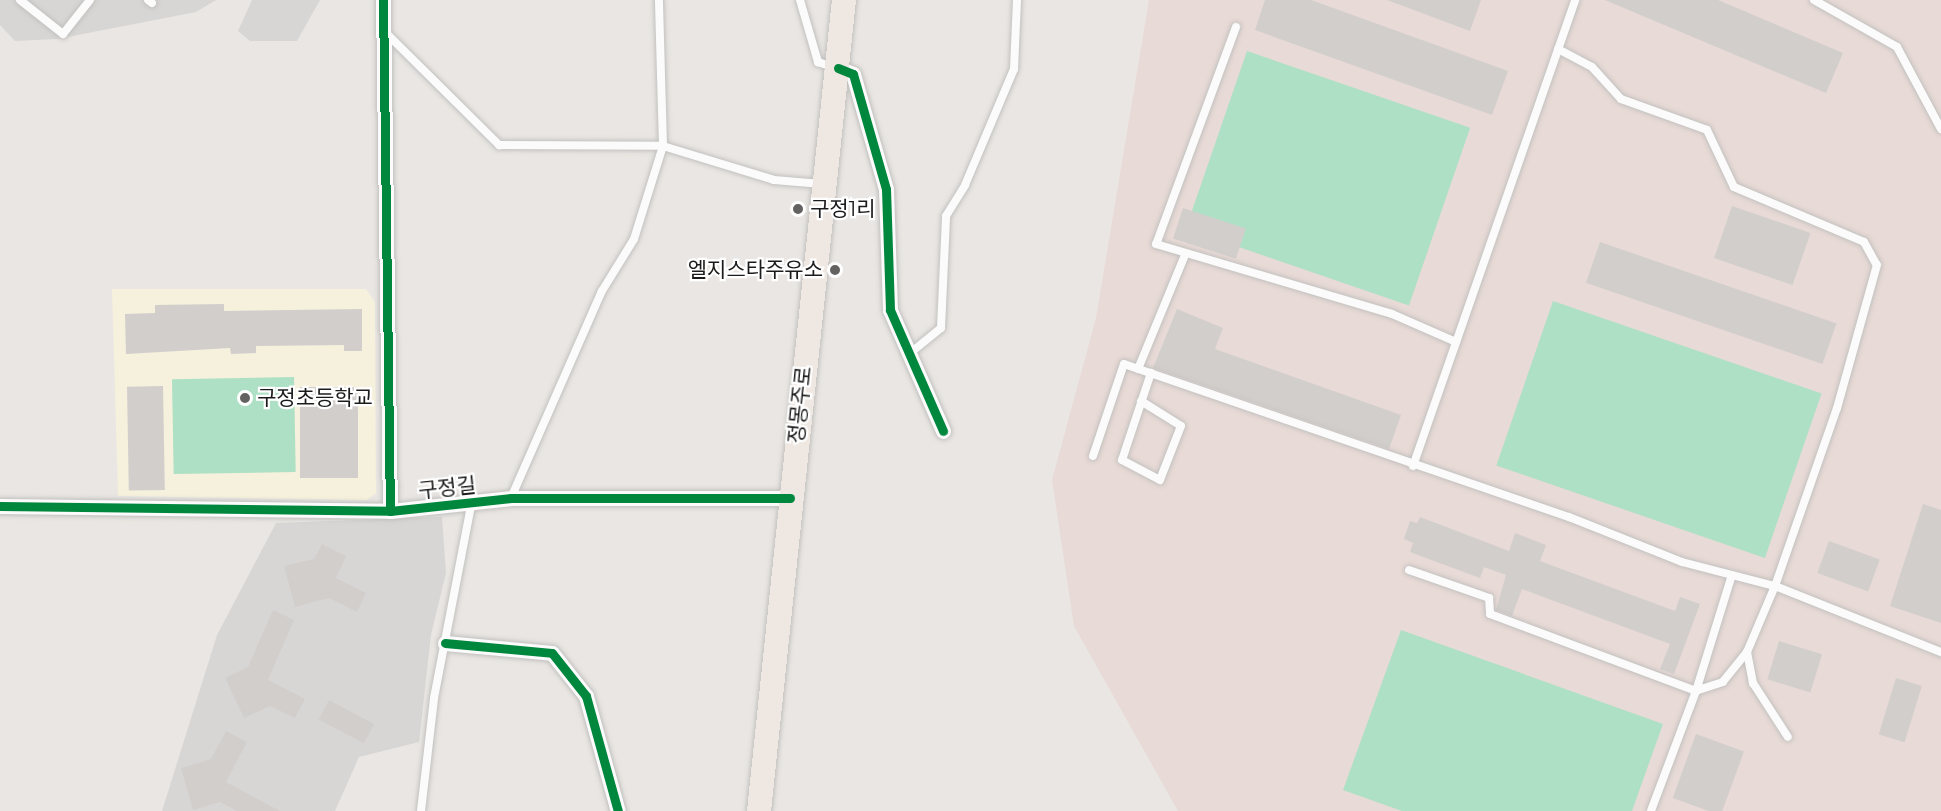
<!DOCTYPE html>
<html>
<head>
<meta charset="utf-8">
<style>
	body { margin:0 }
	#map { position:relative; width:1941px; height:811px; overflow:hidden; background:#e9e6e3; font-family:Montserrat,"Noto Sans KR",sans-serif }
	div>[style] { position:absolute }
	.residential>* { inset:0; background:#d8d6d5 }
	.education>* { inset:0; background:#f5f1dc }
	.military>* { inset:0; background:#e8dad6 }
	.pitch>* { inset:0; background:#aee0c5; transform-origin:0 0 }
	.building>* { inset:0; background:#d2cecc; transform-origin:0 0 }
	.roads { filter:drop-shadow(0 0 2px #c2c1bf) drop-shadow(0 0 2px #c2c1bf) }
	.lane>* { height:8px; margin:-4px; padding:0 4px; transform-origin:4px; border-radius:4px; background:#fcfbfb }
	.street>* { height:15px; margin:-7.5px; padding:0 7.5px; transform-origin:7.5px; border-radius:7.5px; background:#fcfbfb }
	.primary>* { height:24px; margin:-12px; padding:0 12px; transform-origin:12px; border-radius:12px; background:#efe8e2 }
	.cycleway>* { height:9px; margin:-4.5px; padding:0 4.5px; transform-origin:4.5px; border-radius:4.5px; background:#00873e }
	.dots>* { width:16px; height:16px; translate:-50% -50%; box-sizing:border-box; border:3px solid #fff; border-radius:50% }
	span { translate:-50% -50%; white-space:nowrap; text-align:center; line-height:1.15; -webkit-text-stroke:4.5px #fff; paint-order:stroke }
	.poi-label { font-size:21px; color:#1b1b1b }
	.left { translate:0 -50%; text-align:left }
	.right { translate:-100% -50%; text-align:right }
	.street-label { font-size:21px; color:#1b1b1b }
</style>
</head>
<body>
<div id="map">
	<div class="residential">
		<i style="clip-path:polygon(0 0,216px 0,196px 12px,57px 39px,15px 41px,0 25px)"></i>
		<i style="clip-path:polygon(252px 0,320px 0,297px 41px,250px 41px,238px 31px)"></i>
		<i style="clip-path:polygon(442px 517px,446px 573px,431px 635px,419px 742px,359px 757px,335px 811px,162px 811px,217px 635px,276px 523px)"></i>
	</div>
	<div class="education">
		<i style="clip-path:polygon(112px 289px,366px 289px,375px 302px,376px 493px,367px 500px,118px 496px)"></i>
	</div>
	<div class="military">
		<i style="clip-path:polygon(1149px 0,1941px 0,1941px 811px,1178px 811px,1074px 626px,1052px 480px,1096px 318px)"></i>
	</div>
	<div class="pitch">
		<i style="left:1247px;top:51px;width:236px;height:188px;rotate:19deg"></i>
		<i style="left:1553px;top:301px;width:284px;height:174px;rotate:19deg"></i>
		<i style="left:294px;top:377px;width:95px;height:122px;rotate:89deg"></i>
		<i style="clip-path:polygon(1401px 630px,1663px 724px,1632px 811px,1402px 811px,1343px 790px)"></i>
	</div>
	<div class="building">
		<i style="clip-path:polygon(1265px 0,1311px 0,1508px 71px,1492px 115px,1255px 30px)"></i>
		<i style="clip-path:polygon(1387px 0,1481px 0,1470px 31px)"></i>
		<i style="clip-path:polygon(1605px 0,1718px 0,1843px 53px,1826px 93px)"></i>
		<i style="left:1732px;top:206px;width:83px;height:55px;rotate:19deg"></i>
		<i style="left:1183px;top:208px;width:66px;height:32px;rotate:18deg"></i>
		<i style="left:1600px;top:242px;width:250px;height:43px;rotate:19deg"></i>
		<i style="clip-path:polygon(224px 304px,224px 311px,362px 309px,362px 351px,344px 351px,344px 345px,256px 346px,256px 353px,231px 354px,230px 348px,126px 354px,125px 314px,155px 313px,155px 305px)"></i>
		<i style="clip-path:polygon(1177px 309px,1223px 328px,1215px 349px,1401px 415px,1389px 449px,1153px 368px)"></i>
		<i style="left:163px;top:386px;width:104px;height:36px;rotate:89deg"></i>
		<i style="left:300px;top:387px;width:58px;height:91px"></i>
		<i style="clip-path:polygon(1923px 504px,1941px 510px,1941px 623px,1890px 606px)"></i>
		<i style="clip-path:polygon(1420px 517px,1509px 551px,1515px 533px,1546px 545px,1540px 561px,1675px 611px,1680px 597px,1700px 604px,1674px 674px,1660px 669px,1670px 644px,1522px 589px,1512px 616px,1496px 610px,1506px 575px,1484px 567px,1480px 578px,1410px 552px,1413px 543px,1404px 539px,1410px 521px,1417px 523px)"></i>
		<i style="left:1829px;top:541px;width:54px;height:34px;rotate:20deg"></i>
		<i style="clip-path:polygon(322px 544px,346px 556px,336px 578px,366px 593px,357px 612px,329px 598px,295px 607px,284px 566px,314px 559px)"></i>
		<i style="clip-path:polygon(273px 610px,294px 620px,268px 680px,305px 699px,295px 718px,270px 706px,244px 718px,225px 678px,248px 667px)"></i>
		<i style="left:1779px;top:641px;width:45px;height:40px;rotate:17deg"></i>
		<i style="left:1896px;top:678px;width:27px;height:59px;rotate:17deg"></i>
		<i style="left:329px;top:700px;width:51px;height:22px;rotate:28deg"></i>
		<i style="clip-path:polygon(226px 731px,247px 742px,226px 782px,280px 811px,237px 811px,220px 802px,193px 810px,181px 768px,211px 759px)"></i>
		<i style="left:1696px;top:734px;width:51px;height:68px;rotate:20deg"></i>
	</div>
	<div class="roads">
		<div class="lane">
			<i style="left:20px;top:0;width:55px;rotate:38.3deg"></i>
			<i style="left:63px;top:34px;width:43px;rotate:-51.5deg"></i>
			<i style="left:148px;top:0;width:5px;rotate:37deg"></i>
			<i style="left:800px;top:0;width:65px;rotate:73.8deg"></i>
			<i style="left:818px;top:62px;width:18px;rotate:19deg"></i>
			<i style="left:1814px;top:0;width:95px;rotate:29.5deg"></i>
			<i style="left:1897px;top:47px;width:93px;rotate:61.8deg"></i>
			<i style="left:1236px;top:27px;width:231px;rotate:110.2deg"></i>
			<i style="left:1156px;top:244px;width:246px;rotate:16.5deg"></i>
			<i style="left:1392px;top:314px;width:70px;rotate:23.6deg"></i>
			<i style="left:385px;top:32px;width:161px;rotate:44.7deg"></i>
			<i style="left:499px;top:145px;width:164px;rotate:0.3deg"></i>
			<i style="left:663px;top:146px;width:116px;rotate:17deg"></i>
			<i style="left:774px;top:180px;width:48px;rotate:4.8deg"></i>
			<i style="left:1558px;top:49px;width:38px;rotate:28deg"></i>
			<i style="left:1592px;top:67px;width:43px;rotate:47.8deg"></i>
			<i style="left:1621px;top:99px;width:91px;rotate:19.8deg"></i>
			<i style="left:1707px;top:130px;width:63px;rotate:64.7deg"></i>
			<i style="left:1734px;top:187px;width:141px;rotate:22.9deg"></i>
			<i style="left:1864px;top:242px;width:26px;rotate:61deg"></i>
			<i style="left:1877px;top:265px;width:148px;rotate:105.6deg"></i>
			<i style="left:1837px;top:408px;width:188px;rotate:109.2deg"></i>
			<i style="left:1775px;top:586px;width:72px;rotate:113deg"></i>
			<i style="left:1747px;top:652px;width:38px;rotate:129deg"></i>
			<i style="left:1723px;top:682px;width:28px;rotate:162deg"></i>
			<i style="left:1696px;top:691px;width:128px;rotate:110.6deg"></i>
			<i style="left:909px;top:354px;width:41px;rotate:-39.1deg"></i>
			<i style="left:941px;top:328px;width:112px;rotate:-87.4deg"></i>
			<i style="left:946px;top:216px;width:36px;rotate:-58deg"></i>
			<i style="left:965px;top:185px;width:126px;rotate:-67.1deg"></i>
			<i style="left:1014px;top:69px;width:69px;rotate:-87.5deg"></i>
			<i style="left:1138px;top:369px;width:123px;rotate:-67.6deg"></i>
			<i style="left:1141px;top:401px;width:47px;rotate:32deg"></i>
			<i style="left:1181px;top:426px;width:58px;rotate:111.3deg"></i>
			<i style="left:1160px;top:480px;width:43px;rotate:-152.2deg"></i>
			<i style="left:1122px;top:460px;width:92px;rotate:-71.6deg"></i>
			<i style="left:1093px;top:456px;width:97px;rotate:-71.4deg"></i>
			<i style="left:1124px;top:364px;width:471px;rotate:19deg"></i>
			<i style="left:1569px;top:517px;width:122px;rotate:21.7deg"></i>
			<i style="left:1682px;top:562px;width:96px;rotate:14.5deg"></i>
			<i style="left:1775px;top:586px;width:179px;rotate:21.7deg"></i>
			<i style="left:1413px;top:466px;width:493px;rotate:-70.8deg"></i>
			<i style="left:511px;top:498px;width:226px;rotate:-66.3deg"></i>
			<i style="left:602px;top:291px;width:61px;rotate:-58.4deg"></i>
			<i style="left:634px;top:239px;width:97px;rotate:-72.7deg"></i>
			<i style="left:663px;top:146px;width:146px;rotate:-91.6deg"></i>
			<i style="left:1409px;top:570px;width:85px;rotate:19.3deg"></i>
			<i style="left:1489px;top:598px;width:16px;rotate:86deg"></i>
			<i style="left:1490px;top:614px;width:220px;rotate:20.5deg"></i>
			<i style="left:1696px;top:691px;width:121px;rotate:-72.8deg"></i>
			<i style="left:1747px;top:652px;width:32px;rotate:79deg"></i>
			<i style="left:1753px;top:683px;width:64px;rotate:57.1deg"></i>
			<i style="left:421px;top:811px;width:114px;rotate:-83.4deg"></i>
			<i style="left:434px;top:698px;width:197px;rotate:-79.1deg"></i>
		</div>
		<div class="street">
			<i style="left:383px;top:0;width:511px;rotate:89.22deg"></i>
			<i style="left:838px;top:68px;width:16px;rotate:22deg"></i>
			<i style="left:853px;top:74px;width:120px;rotate:74deg"></i>
			<i style="left:886px;top:189px;width:121px;rotate:88.1deg"></i>
			<i style="left:890px;top:310px;width:132px;rotate:66.3deg"></i>
			<i style="left:0;top:506px;width:390px;rotate:0.7deg"></i>
			<i style="left:390px;top:511px;width:122px;rotate:-6.1deg"></i>
			<i style="left:511px;top:498px;width:279px"></i>
			<i style="left:445px;top:643px;width:107px;rotate:5.3deg"></i>
			<i style="left:552px;top:653px;width:55px;rotate:51.7deg"></i>
			<i style="left:586px;top:696px;width:119px;rotate:74.5deg"></i>
		</div>
		<div class="primary">
			<i style="left:759px;top:811px;width:815px;rotate:-84.02deg"></i>
		</div>
	</div>
	<div class="cycleway">
		<i style="left:383px;top:0;width:511px;rotate:89.22deg"></i>
		<i style="left:838px;top:68px;width:16px;rotate:22deg"></i>
		<i style="left:853px;top:74px;width:120px;rotate:74deg"></i>
		<i style="left:886px;top:189px;width:121px;rotate:88.1deg"></i>
		<i style="left:890px;top:310px;width:132px;rotate:66.3deg"></i>
		<i style="left:0;top:506px;width:390px;rotate:0.7deg"></i>
		<i style="left:390px;top:511px;width:122px;rotate:-6.1deg"></i>
		<i style="left:511px;top:498px;width:279px"></i>
		<i style="left:445px;top:643px;width:107px;rotate:5.3deg"></i>
		<i style="left:552px;top:653px;width:55px;rotate:51.7deg"></i>
		<i style="left:586px;top:696px;width:119px;rotate:74.5deg"></i>
	</div>
	<div class="dots">
		<i style="left:798px;top:209px;background:#636261"></i>
		<i style="left:835px;top:270px;background:#636261"></i>
		<i style="left:245px;top:398px;background:#636261"></i>
	</div>
	<div class="poi-label">
		<span class="left" style="left:810px;top:209px">구정1리</span>
		<span class="right" style="left:823px;top:270px">엘지스타주유소</span>
		<span class="left" style="left:257px;top:398px">구정초등학교</span>
	</div>
	<div class="street-label">
		<span style="left:800px;top:405px;rotate:-84deg">정몽주로</span>
		<span style="left:447px;top:488px;rotate:-6deg">구정길</span>
	</div>
</div>
</body>
</html>
